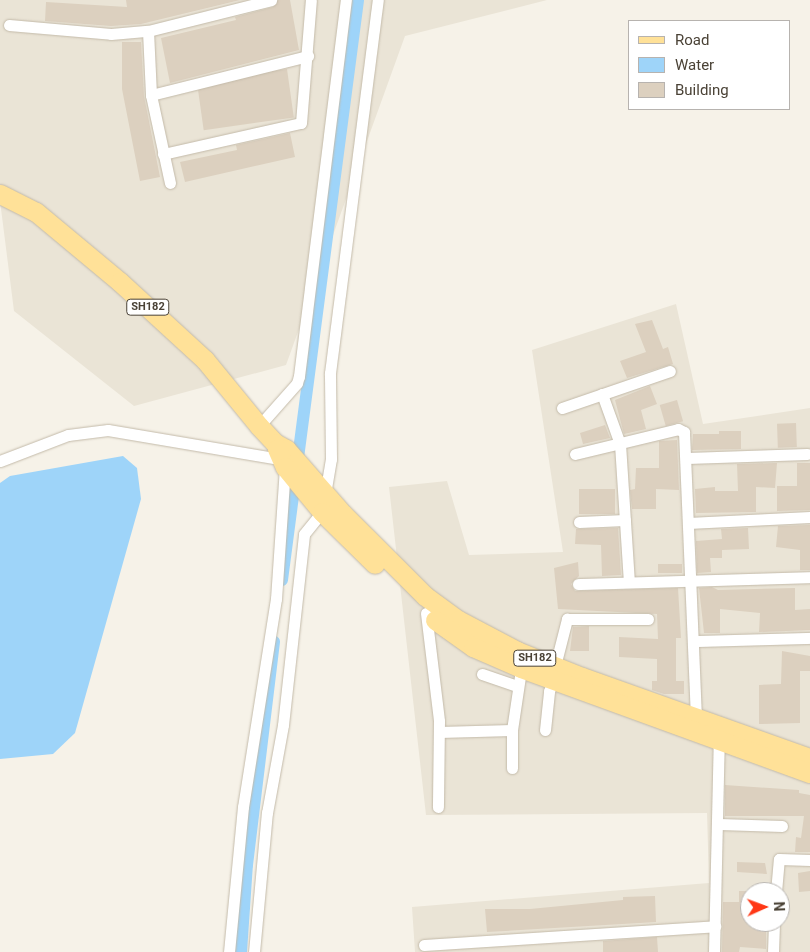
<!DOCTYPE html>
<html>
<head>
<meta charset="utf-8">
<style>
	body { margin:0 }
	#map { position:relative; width:810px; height:952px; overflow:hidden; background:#f6f2e8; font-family:Roboto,sans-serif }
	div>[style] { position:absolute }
	.residential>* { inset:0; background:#eae4d6 }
	.water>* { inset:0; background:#9ed4f9 }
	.canal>* { height:12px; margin:-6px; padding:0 6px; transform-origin:6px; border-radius:6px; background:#9ed4f9 }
	.building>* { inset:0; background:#dcd0bf; transform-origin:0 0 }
	.roads { filter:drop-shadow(0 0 1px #c3baa9) drop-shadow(0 0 1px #c3baa9) }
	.street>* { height:11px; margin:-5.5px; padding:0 5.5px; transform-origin:5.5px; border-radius:5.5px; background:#fff }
	.primary>* { height:19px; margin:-9.5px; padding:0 9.5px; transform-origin:9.5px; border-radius:9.5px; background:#ffe198 }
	span { translate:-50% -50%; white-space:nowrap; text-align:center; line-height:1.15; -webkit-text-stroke:4px #fff; paint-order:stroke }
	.shield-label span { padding:1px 4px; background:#fff; border:1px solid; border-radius:4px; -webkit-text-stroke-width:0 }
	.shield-label { font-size:11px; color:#4a4236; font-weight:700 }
	.legend { position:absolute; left:628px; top:20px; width:162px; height:90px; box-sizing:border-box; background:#fff; border:1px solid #b7b3af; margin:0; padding:6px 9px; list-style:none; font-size:15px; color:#4a4236 }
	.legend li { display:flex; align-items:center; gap:10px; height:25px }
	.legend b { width:25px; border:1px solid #b7b3af }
	.north { position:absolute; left:740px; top:882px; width:50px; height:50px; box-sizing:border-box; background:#fff; border:1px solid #b7b3af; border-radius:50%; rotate:88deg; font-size:14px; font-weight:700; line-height:20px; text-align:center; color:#4a4236 }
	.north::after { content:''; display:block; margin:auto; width:18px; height:22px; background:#ff3816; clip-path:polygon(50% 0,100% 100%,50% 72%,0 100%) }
</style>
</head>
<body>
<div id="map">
	<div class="residential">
		<i style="clip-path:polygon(0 0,547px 0,405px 36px,286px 365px,134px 406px,14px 311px,0 201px)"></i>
		<i style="clip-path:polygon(evenodd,676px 304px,703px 424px,810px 408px,810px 952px,415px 952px,412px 907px,709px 883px,707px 813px,426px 815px,389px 487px,447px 481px,469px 555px,563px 552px,532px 350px,676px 304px,750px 892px,780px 892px,780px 922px,750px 922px,750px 892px)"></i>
	</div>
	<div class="water">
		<i style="clip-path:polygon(123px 456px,137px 468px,141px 499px,75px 733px,53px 754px,0 759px,0 483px,10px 476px)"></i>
	</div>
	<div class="canal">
		<i style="left:282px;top:580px;width:585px;rotate:-82.53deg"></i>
		<i style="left:241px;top:952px;width:87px;rotate:-86.1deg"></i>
		<i style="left:247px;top:865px;width:225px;rotate:-83.1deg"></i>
	</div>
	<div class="building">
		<i style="clip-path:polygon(126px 0,240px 0,141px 24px,111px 26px,45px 21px,46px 2px,127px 7px)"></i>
		<i style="clip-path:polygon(278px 0,290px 0,299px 50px,170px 83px,161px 38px,236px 20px,235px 17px,273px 7px)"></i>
		<i style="clip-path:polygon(122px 42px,141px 42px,144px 96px,160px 177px,140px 181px,122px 89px)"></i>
		<i style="left:287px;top:69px;width:49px;height:91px;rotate:82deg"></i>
		<i style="clip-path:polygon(290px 133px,295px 157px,185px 182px,180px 162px,237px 150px,236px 145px)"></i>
		<i style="clip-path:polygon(652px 320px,663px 349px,668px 347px,673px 364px,627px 378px,620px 361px,646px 352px,635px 324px)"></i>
		<i style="clip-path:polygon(650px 386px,657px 404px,641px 410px,646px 429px,624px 434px,615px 400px)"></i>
		<i style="left:677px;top:400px;width:22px;height:18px;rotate:74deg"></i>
		<i style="left:796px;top:423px;width:24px;height:19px;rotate:88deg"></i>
		<i style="clip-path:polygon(605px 425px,610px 438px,583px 444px,580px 433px)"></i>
		<i style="clip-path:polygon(719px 431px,741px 431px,741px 449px,692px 450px,693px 434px,719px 434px)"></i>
		<i style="clip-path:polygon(677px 440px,679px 490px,656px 489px,656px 509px,632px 509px,630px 490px,635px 489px,636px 468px,659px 468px,659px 441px)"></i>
		<i style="clip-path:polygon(777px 463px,775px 488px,756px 487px,756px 512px,696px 513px,695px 489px,715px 487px,715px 491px,738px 491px,737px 464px)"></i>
		<i style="clip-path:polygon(797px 463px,810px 463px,810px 510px,777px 511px,777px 486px,797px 486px)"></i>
		<i style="left:579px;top:489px;width:36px;height:25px"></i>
		<i style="clip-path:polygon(810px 525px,810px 570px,800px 570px,800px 550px,776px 547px,778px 526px)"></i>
		<i style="clip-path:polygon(618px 528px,621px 575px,602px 576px,601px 545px,575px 544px,576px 529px)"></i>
		<i style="clip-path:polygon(748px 528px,749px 549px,722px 550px,722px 558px,710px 558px,711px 572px,697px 573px,696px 541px,722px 539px,721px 529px)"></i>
		<i style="clip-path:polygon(578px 562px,579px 576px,571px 584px,575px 591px,678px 588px,681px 638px,676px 638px,676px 681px,684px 681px,684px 694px,664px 694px,652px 690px,652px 681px,657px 681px,657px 659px,619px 657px,619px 637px,658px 639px,657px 614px,558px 609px,554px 568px)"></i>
		<i style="left:682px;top:564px;width:9px;height:24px;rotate:90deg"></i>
		<i style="clip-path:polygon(712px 587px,718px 590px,795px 588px,795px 610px,810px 609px,810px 630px,759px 632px,760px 613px,720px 609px,720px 633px,704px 633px,699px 588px)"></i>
		<i style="clip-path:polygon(589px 626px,589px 651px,570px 651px,573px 627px)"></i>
		<i style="clip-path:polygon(782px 651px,810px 656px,810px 671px,800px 671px,800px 723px,759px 724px,759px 685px,781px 684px)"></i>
		<i style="clip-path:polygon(725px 785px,799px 790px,799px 793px,810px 795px,810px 852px,795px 852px,796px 837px,801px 838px,804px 816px,725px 816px)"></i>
		<i style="clip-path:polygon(737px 862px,765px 863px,767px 874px,737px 872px)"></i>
		<i style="clip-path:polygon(810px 871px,810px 891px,799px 892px,798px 873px)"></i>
		<i style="clip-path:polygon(739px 891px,750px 891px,750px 925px,766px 926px,766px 949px,740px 947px,739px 952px,722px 952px,723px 902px,739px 902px)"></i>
		<i style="clip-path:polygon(655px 896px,656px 922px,487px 932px,485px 909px,530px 909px,623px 900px,623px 897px)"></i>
		<i style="clip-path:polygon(657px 937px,658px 952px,603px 952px,603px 941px)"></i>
	</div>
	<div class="roads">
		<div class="street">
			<i style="left:9px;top:25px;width:102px;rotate:5deg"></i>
			<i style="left:111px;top:34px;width:37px;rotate:-5deg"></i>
			<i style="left:148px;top:31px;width:127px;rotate:-14.1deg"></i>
			<i style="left:148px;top:31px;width:64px;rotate:87.3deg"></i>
			<i style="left:151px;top:95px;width:90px;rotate:77.8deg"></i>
			<i style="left:151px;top:95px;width:162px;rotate:-14deg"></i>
			<i style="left:163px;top:154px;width:141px;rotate:-12.7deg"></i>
			<i style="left:301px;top:123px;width:123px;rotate:-85.4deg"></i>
			<i style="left:602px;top:394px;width:53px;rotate:70.2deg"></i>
			<i style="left:620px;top:444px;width:138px;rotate:86.3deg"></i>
			<i style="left:562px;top:408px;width:114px;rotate:-18.9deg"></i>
			<i style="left:259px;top:426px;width:57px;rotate:-48.5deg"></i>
			<i style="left:297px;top:383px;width:7px;rotate:-74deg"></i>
			<i style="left:299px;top:376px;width:379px;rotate:-82.9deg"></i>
			<i style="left:575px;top:454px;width:106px;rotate:-13.6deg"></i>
			<i style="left:678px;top:429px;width:7px;rotate:27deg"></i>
			<i style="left:684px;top:432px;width:283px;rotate:87.6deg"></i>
			<i style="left:687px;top:458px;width:120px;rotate:-1.9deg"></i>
			<i style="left:0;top:461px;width:73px;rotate:-20.9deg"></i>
			<i style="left:68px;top:435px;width:40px;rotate:-7.1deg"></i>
			<i style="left:108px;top:430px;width:174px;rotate:9.6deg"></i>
			<i style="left:579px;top:522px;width:46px;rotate:-2.5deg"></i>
			<i style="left:688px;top:523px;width:122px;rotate:-2.8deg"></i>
			<i style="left:578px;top:584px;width:232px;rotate:-1.7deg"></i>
			<i style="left:426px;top:613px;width:109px;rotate:83.1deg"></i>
			<i style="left:439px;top:721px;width:86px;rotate:90.7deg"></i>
			<i style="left:694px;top:641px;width:116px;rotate:-1.5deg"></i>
			<i style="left:555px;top:666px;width:49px;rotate:-75.7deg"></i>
			<i style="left:567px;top:619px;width:81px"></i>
			<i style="left:482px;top:674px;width:37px;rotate:19deg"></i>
			<i style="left:545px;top:730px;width:39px;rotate:-84deg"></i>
			<i style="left:549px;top:691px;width:11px;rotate:-68deg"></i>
			<i style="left:439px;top:732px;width:73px;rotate:-1.6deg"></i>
			<i style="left:512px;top:768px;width:38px;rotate:-90deg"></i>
			<i style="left:512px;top:730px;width:68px;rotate:-81.5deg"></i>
			<i style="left:719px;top:824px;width:63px;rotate:1.8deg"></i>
			<i style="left:776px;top:892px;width:33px;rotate:-85deg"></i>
			<i style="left:779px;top:859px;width:31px;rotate:2deg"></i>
			<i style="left:424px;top:945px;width:292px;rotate:-3.7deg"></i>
			<i style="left:229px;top:952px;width:146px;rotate:-84.5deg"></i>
			<i style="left:243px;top:807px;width:211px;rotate:-81deg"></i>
			<i style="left:276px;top:599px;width:132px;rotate:-86.1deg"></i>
			<i style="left:254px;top:952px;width:140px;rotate:-84.7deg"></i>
			<i style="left:267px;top:813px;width:89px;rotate:-79.7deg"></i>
			<i style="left:283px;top:725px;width:192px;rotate:-83.7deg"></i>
			<i style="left:304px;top:534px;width:28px;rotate:-51deg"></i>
			<i style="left:322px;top:512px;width:54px;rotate:-80.4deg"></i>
			<i style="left:331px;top:459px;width:86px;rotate:-90.7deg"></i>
			<i style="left:330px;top:373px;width:376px;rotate:-82.7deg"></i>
			<i style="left:714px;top:952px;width:216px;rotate:-88.7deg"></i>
			<i style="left:773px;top:952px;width:30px;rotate:-88deg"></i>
		</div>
		<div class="primary">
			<i style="left:0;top:194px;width:40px;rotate:26.6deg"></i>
			<i style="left:36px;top:212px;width:109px;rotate:39.8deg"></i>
			<i style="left:120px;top:282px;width:115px;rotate:42.5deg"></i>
			<i style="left:205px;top:360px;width:85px;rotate:50.7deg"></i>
			<i style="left:259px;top:426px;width:23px;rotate:47deg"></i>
			<i style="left:275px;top:443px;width:13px;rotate:29deg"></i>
			<i style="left:286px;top:449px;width:86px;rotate:48.8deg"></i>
			<i style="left:343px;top:514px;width:116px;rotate:45deg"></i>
			<i style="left:425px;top:596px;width:41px;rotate:36deg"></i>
			<i style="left:458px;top:620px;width:67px;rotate:27.7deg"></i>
			<i style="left:517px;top:651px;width:70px;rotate:21.8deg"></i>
			<i style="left:582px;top:677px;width:242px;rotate:19.6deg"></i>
			<i style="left:277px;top:449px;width:20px;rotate:66deg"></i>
			<i style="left:285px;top:467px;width:58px;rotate:50.6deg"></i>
			<i style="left:322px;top:512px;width:74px;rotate:44.5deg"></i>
			<i style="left:435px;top:620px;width:47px;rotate:35.4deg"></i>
			<i style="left:473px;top:647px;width:52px;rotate:23.6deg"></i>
			<i style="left:521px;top:668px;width:307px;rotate:20deg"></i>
		</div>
	</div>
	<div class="shield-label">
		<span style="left:148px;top:307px">SH182</span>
		<span style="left:535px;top:658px">SH182</span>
	</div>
	<ul class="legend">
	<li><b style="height:6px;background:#ffe198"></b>Road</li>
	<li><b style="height:14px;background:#9ed4f9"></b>Water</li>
	<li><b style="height:14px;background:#dcd0bf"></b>Building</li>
	</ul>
	<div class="north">N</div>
</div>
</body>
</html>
